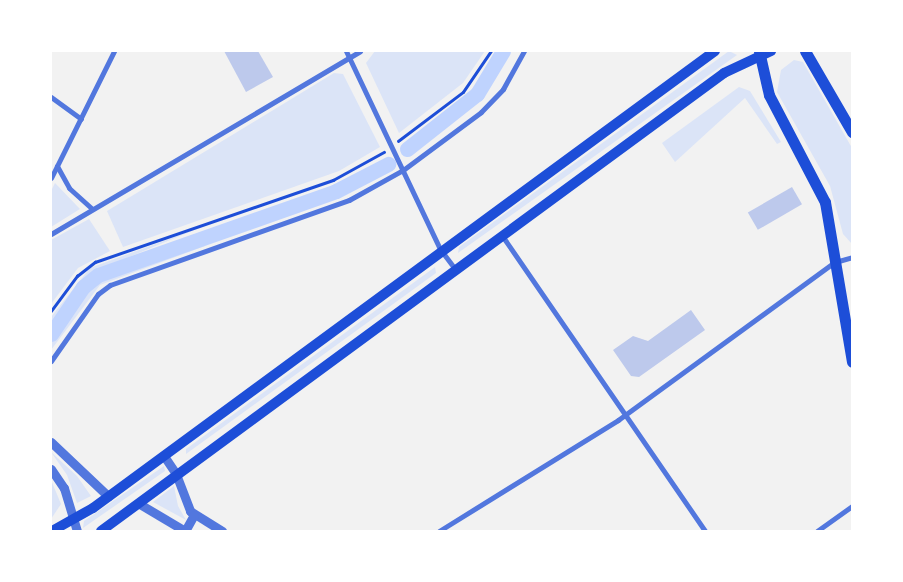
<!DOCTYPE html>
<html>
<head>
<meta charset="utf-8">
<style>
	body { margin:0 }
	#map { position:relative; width:903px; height:582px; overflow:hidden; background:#f2f2f2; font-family:Signika,sans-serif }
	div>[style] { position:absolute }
	.green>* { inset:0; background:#dbe4f7 }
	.canal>* { height:15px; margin:-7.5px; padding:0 7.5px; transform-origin:7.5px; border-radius:7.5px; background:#bfd3fe }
	.building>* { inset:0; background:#bdc9ec; transform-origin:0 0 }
	.path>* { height:2.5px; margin:-1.25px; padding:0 1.25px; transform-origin:1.25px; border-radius:1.25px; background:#1d4ed8 }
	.minor>* { height:5px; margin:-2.5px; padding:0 2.5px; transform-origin:2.5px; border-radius:2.5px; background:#5277de }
	.tertiary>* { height:9px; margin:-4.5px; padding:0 4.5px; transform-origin:4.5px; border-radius:4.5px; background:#5277de }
	.primary>* { height:10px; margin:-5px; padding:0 5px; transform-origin:5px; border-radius:5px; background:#1d4ed8 }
	.trunk>* { height:11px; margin:-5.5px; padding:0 5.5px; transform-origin:5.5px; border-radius:5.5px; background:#1d4ed8 }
	span { translate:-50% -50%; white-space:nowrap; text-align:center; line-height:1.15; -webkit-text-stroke:5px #fff; paint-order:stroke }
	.frame { position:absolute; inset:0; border:52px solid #fff; pointer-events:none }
</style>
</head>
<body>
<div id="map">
	<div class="green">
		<i style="clip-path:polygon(375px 51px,485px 51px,463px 83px,399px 133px,366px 63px)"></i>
		<i style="clip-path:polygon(729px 51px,737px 55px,458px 253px,459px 247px)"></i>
		<i style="clip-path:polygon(794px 60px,803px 62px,852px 148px,852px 244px,843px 234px,830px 186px,777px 92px,781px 70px)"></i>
		<i style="clip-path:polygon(334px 73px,343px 74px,380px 147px,339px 171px,123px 247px,107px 211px)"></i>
		<i style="clip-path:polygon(739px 87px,750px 91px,781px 142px,777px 144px,745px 98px,675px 162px,662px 143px)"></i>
		<i style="clip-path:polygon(55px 183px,80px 209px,51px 227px,51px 191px)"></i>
		<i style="clip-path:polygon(89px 219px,110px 251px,78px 268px,51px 304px,51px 240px)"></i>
		<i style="clip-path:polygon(199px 228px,93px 272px,51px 329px,51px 317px,90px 268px)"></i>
		<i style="clip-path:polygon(203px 241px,205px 246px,100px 285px,51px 350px,51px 343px,98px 280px)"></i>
		<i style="clip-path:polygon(435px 267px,436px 273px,186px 454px,186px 449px)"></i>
		<i style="clip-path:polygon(51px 452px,77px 476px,91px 496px,77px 503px,67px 475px)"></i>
		<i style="clip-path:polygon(164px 466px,165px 471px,83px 528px,84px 521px)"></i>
		<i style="clip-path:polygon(51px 480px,61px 504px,51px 519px)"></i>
		<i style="clip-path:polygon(174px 486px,178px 506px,186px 520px,153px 502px)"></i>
	</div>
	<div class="canal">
		<i style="left:407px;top:149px;width:89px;rotate:-38.2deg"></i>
		<i style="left:477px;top:94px;width:50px;rotate:-58.8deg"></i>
		<i style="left:51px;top:334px;width:57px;rotate:-55.8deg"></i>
		<i style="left:83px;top:287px;width:19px;rotate:-39deg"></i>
		<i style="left:98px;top:275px;width:252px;rotate:-19.4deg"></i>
		<i style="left:336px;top:191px;width:59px;rotate:-27.4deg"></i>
	</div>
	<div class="building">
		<i style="clip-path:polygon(224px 51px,258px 51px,273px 77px,246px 92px)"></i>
		<i style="left:792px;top:187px;width:20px;height:51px;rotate:60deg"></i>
		<i style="clip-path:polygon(691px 310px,705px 330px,639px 377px,631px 376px,613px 350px,633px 336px,648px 341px)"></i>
	</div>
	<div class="path">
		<i style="left:398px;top:141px;width:81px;rotate:-37deg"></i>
		<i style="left:463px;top:92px;width:50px;rotate:-55.7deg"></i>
		<i style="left:51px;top:311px;width:44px;rotate:-53.4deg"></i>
		<i style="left:77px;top:276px;width:23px;rotate:-38deg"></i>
		<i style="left:95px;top:262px;width:252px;rotate:-19deg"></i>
		<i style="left:333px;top:180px;width:58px;rotate:-28.8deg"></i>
	</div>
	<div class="minor">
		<i style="left:346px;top:51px;width:219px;rotate:64.6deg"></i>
		<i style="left:440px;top:249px;width:26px;rotate:53deg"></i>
		<i style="left:51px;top:97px;width:37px;rotate:36deg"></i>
		<i style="left:57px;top:166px;width:25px;rotate:61deg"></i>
		<i style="left:69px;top:188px;width:31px;rotate:42deg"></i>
		<i style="left:51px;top:178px;width:142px;rotate:-63.6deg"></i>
		<i style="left:51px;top:234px;width:359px;rotate:-30.6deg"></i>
		<i style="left:503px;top:237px;width:357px;rotate:55.5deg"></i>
		<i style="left:51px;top:361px;width:82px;rotate:-55deg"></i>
		<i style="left:98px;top:294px;width:15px;rotate:-37deg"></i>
		<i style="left:110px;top:285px;width:254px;rotate:-19.6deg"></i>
		<i style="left:349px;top:200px;width:62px;rotate:-29.1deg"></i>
		<i style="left:403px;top:170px;width:97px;rotate:-36.6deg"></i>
		<i style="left:481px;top:112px;width:32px;rotate:-46deg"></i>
		<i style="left:503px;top:89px;width:43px;rotate:-61.1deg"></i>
		<i style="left:439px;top:531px;width:211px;rotate:-31.8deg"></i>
		<i style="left:618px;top:420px;width:268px;rotate:-36.1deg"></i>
		<i style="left:835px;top:262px;width:18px;rotate:-16deg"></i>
		<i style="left:817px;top:531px;width:43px;rotate:-35.5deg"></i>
	</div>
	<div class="tertiary">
		<i style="left:51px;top:442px;width:79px;rotate:43.5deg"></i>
		<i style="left:164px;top:456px;width:22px;rotate:56deg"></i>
		<i style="left:176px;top:474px;width:40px;rotate:69deg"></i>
		<i style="left:190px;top:511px;width:38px;rotate:32deg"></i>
		<i style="left:51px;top:469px;width:23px;rotate:56deg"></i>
		<i style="left:64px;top:488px;width:45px;rotate:73.2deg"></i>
		<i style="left:138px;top:503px;width:55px;rotate:30.8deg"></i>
		<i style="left:185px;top:531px;width:18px;rotate:-61deg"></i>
	</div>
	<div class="primary">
		<i style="left:52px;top:531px;width:47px;rotate:-29.3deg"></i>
		<i style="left:93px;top:508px;width:772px;rotate:-36.31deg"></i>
		<i style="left:101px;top:531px;width:773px;rotate:-36.32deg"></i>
		<i style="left:724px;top:73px;width:52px;rotate:-25.1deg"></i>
	</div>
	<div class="trunk">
		<i style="left:759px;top:51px;width:45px;rotate:77.2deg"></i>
		<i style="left:769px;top:95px;width:121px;rotate:62.4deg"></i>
		<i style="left:825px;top:202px;width:162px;rotate:80.4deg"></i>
		<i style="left:805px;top:51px;width:94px;rotate:59.9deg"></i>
	</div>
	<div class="frame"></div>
</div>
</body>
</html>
